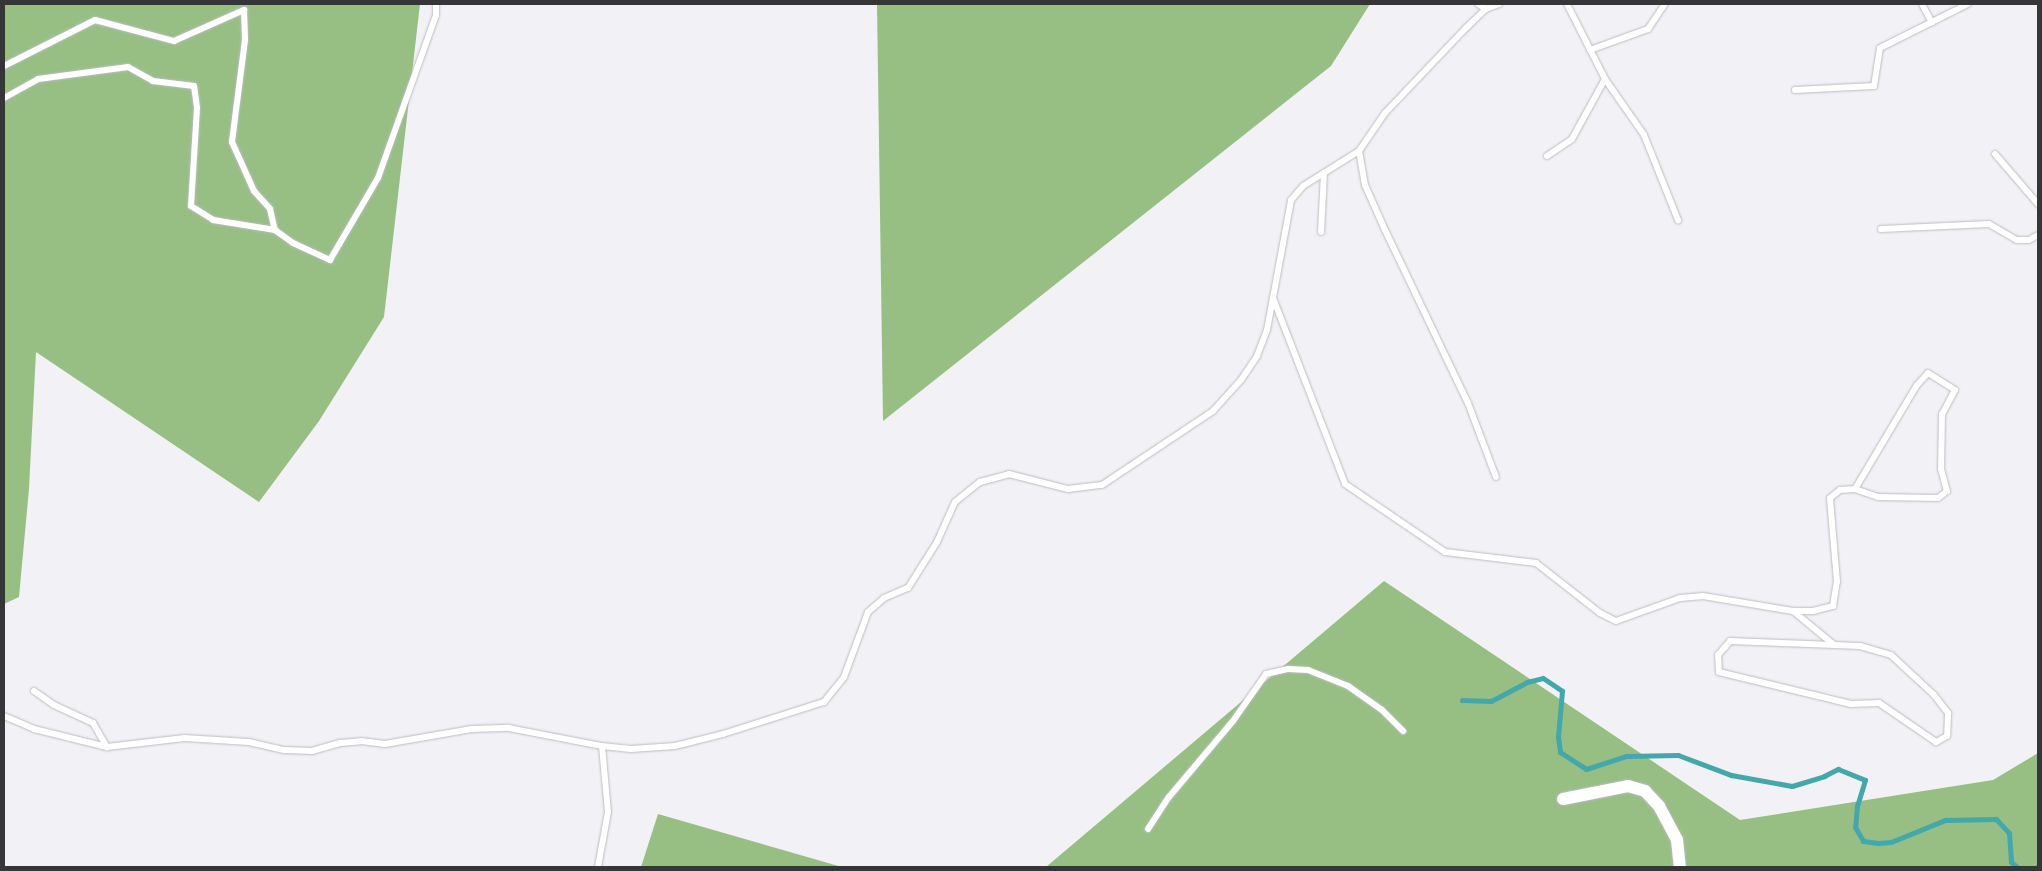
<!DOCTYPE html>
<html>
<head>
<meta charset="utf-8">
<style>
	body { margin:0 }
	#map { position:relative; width:2042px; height:871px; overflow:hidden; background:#f2f2f6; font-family:"Fira Sans Condensed",sans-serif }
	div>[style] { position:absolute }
	.forest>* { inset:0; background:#97bf84 }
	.stream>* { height:5px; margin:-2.5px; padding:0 2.5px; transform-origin:2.5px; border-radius:2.5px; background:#44a7aa }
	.roads { filter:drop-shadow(0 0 1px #bcbcc0) drop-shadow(0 0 1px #bcbcc0) }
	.service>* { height:6px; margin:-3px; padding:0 3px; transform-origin:3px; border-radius:3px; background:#fff }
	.minor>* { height:12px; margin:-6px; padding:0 6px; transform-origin:6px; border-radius:6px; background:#fff }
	span { translate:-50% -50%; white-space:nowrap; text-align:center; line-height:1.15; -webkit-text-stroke:5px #fff; paint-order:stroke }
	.frame { position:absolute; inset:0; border:5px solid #363638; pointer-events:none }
</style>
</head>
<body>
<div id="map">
	<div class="forest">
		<i style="clip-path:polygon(4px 4px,420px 4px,384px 317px,319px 421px,259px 502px,36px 352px,29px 489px,19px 597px,4px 604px)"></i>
		<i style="clip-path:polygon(877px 4px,1370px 4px,1331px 66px,883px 421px)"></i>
		<i style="clip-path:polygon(1384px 581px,1740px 820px,1993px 780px,2038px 753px,2038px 867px,1046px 867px)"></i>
		<i style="clip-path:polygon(658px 814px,842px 867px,641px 867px)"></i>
	</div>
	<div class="stream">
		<i style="left:1462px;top:700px;width:29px;rotate:2deg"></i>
		<i style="left:1491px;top:701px;width:41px;rotate:-27.8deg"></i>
		<i style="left:1527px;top:682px;width:16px;rotate:-14deg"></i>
		<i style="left:1543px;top:678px;width:23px;rotate:34deg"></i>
		<i style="left:1562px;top:691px;width:46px;rotate:95deg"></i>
		<i style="left:1558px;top:737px;width:15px;rotate:82deg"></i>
		<i style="left:1560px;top:752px;width:31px;rotate:33deg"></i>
		<i style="left:1586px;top:769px;width:42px;rotate:-18deg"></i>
		<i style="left:1626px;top:756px;width:52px;rotate:-1.1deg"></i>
		<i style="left:1678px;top:755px;width:57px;rotate:20.7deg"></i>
		<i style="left:1731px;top:775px;width:62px;rotate:10.2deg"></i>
		<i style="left:1792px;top:786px;width:34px;rotate:-17deg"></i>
		<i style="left:1824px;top:776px;width:16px;rotate:-27deg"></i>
		<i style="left:1838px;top:769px;width:29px;rotate:22deg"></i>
		<i style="left:1865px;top:780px;width:27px;rotate:107deg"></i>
		<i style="left:1857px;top:806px;width:21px;rotate:95deg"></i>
		<i style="left:1855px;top:827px;width:16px;rotate:60deg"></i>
		<i style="left:1863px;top:841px;width:15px;rotate:8deg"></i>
		<i style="left:1878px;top:843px;width:13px;rotate:-4deg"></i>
		<i style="left:1891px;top:842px;width:58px;rotate:-22.2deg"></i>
		<i style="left:1945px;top:820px;width:51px;rotate:-1.1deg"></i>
		<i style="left:1996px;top:819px;width:19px;rotate:47deg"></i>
		<i style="left:2009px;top:833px;width:29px;rotate:86deg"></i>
		<i style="left:2011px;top:862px;width:8px;rotate:40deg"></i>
		<i style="left:2037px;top:867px;width:1px;rotate:-45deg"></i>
	</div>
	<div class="roads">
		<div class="service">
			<i style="left:1478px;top:4px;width:9px;rotate:32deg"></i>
			<i style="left:1567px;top:4px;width:84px;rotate:63.1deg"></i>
			<i style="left:1605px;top:79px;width:68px;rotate:55.1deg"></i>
			<i style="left:1644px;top:135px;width:92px;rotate:68.2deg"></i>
			<i style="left:1922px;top:4px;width:21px;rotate:62deg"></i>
			<i style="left:1590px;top:50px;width:62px;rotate:-19.9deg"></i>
			<i style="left:1648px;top:29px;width:30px;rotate:-56deg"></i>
			<i style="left:4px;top:66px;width:102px;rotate:-26.8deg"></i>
			<i style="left:95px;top:20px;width:82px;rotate:14.9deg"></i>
			<i style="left:174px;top:41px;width:77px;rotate:-23.9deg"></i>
			<i style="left:244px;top:10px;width:30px;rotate:88deg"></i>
			<i style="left:245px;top:40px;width:103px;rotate:97.3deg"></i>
			<i style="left:232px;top:142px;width:54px;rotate:65.8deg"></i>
			<i style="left:254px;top:191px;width:24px;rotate:48deg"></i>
			<i style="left:270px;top:209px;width:22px;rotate:77deg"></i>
			<i style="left:275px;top:230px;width:22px;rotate:36deg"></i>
			<i style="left:293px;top:243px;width:41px;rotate:24.7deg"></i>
			<i style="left:330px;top:260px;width:95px;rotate:-59.7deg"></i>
			<i style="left:378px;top:178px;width:173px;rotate:-70.4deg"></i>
			<i style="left:436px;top:15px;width:11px;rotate:-90deg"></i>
			<i style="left:1795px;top:90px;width:79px;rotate:-2.9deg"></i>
			<i style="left:1874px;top:86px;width:38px;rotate:-81deg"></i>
			<i style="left:1880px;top:48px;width:98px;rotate:-26.6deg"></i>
			<i style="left:4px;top:98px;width:39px;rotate:-29deg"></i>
			<i style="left:38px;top:79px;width:91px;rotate:-7.6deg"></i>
			<i style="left:128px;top:67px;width:29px;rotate:29deg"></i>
			<i style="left:153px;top:81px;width:41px;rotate:7deg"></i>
			<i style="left:194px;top:86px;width:22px;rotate:82deg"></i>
			<i style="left:197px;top:108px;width:98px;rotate:93.5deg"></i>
			<i style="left:191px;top:206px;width:26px;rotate:32deg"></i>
			<i style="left:213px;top:220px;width:63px;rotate:9.2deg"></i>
			<i style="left:1359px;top:151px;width:35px;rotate:80deg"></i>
			<i style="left:1365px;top:185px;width:49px;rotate:66deg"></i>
			<i style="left:1385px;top:230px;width:192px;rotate:64.4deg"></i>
			<i style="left:1468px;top:403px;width:79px;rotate:69.3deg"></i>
			<i style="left:1995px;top:154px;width:66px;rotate:49.3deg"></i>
			<i style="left:1547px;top:156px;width:30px;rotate:-34deg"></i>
			<i style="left:1572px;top:139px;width:68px;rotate:-61.2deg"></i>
			<i style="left:1881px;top:229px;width:108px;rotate:-2.7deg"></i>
			<i style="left:1989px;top:224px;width:32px;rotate:30deg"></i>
			<i style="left:2017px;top:240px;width:12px"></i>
			<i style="left:2029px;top:240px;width:10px;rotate:-29deg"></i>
			<i style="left:1321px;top:232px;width:59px;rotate:-87.1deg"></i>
			<i style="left:1273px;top:298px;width:199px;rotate:68.8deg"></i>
			<i style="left:1345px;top:484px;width:121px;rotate:34.2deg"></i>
			<i style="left:1445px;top:552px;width:92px;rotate:6.9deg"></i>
			<i style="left:1536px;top:563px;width:81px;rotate:38deg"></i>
			<i style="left:1600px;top:613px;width:18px;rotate:27deg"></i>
			<i style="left:1616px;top:621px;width:68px;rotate:-19.8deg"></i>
			<i style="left:1680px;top:598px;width:23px;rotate:-5deg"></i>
			<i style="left:1703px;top:596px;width:91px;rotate:9.5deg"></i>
			<i style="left:1793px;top:611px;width:20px"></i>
			<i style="left:1813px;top:611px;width:21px;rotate:-14deg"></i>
			<i style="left:1833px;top:606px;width:24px;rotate:-81deg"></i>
			<i style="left:1837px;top:582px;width:84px;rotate:-94.8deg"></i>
			<i style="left:1830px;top:498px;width:13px;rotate:-39deg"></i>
			<i style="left:1840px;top:490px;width:15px;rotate:-4deg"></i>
			<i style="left:1855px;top:489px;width:121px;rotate:-59.2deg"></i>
			<i style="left:1917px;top:385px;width:16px;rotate:-47deg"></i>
			<i style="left:1928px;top:373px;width:32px;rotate:32deg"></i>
			<i style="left:1955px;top:390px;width:27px;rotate:118deg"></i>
			<i style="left:1942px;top:414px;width:55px;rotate:91deg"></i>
			<i style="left:1941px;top:469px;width:23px;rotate:75deg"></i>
			<i style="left:1947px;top:491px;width:11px;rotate:142deg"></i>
			<i style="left:1938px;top:498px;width:60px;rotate:-179deg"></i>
			<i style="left:1878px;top:497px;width:24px;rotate:-161deg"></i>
			<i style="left:1793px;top:611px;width:52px;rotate:39.5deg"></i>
			<i style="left:1730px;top:641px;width:130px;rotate:2.2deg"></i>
			<i style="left:1860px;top:646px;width:32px;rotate:16deg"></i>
			<i style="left:1891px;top:655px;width:59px;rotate:42.9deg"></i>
			<i style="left:1934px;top:695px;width:23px;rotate:52deg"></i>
			<i style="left:1948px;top:713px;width:23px;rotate:92deg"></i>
			<i style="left:1947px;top:736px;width:13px;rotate:151deg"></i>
			<i style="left:1936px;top:742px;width:69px;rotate:-145.6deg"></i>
			<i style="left:1879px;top:703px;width:28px;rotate:178deg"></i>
			<i style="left:1851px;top:704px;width:136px;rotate:-166.4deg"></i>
			<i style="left:1719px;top:672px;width:17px;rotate:-93deg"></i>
			<i style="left:1718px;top:655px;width:18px;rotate:-49deg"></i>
			<i style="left:34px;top:691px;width:24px;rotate:35deg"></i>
			<i style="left:54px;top:705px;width:43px;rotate:24.8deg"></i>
			<i style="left:93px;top:723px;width:28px;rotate:60deg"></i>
			<i style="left:4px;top:716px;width:33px;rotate:23deg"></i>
			<i style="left:34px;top:729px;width:75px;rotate:13.9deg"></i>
			<i style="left:107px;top:747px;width:78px;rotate:-6.7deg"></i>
			<i style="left:184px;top:738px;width:65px;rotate:3.5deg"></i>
			<i style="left:249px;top:742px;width:37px;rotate:13deg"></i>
			<i style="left:285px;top:750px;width:27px;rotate:2deg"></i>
			<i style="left:312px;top:751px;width:29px;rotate:-16deg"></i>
			<i style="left:340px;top:743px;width:21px;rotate:-5deg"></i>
			<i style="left:361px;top:741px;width:24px;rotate:7deg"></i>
			<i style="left:385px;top:744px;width:88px;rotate:-9.8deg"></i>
			<i style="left:472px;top:729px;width:37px;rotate:-2deg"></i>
			<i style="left:509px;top:728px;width:95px;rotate:11deg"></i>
			<i style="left:602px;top:746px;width:29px;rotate:6deg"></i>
			<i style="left:631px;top:749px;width:44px;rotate:-3.9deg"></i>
			<i style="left:675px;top:746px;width:49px;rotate:-14deg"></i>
			<i style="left:723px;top:734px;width:106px;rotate:-17.6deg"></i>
			<i style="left:824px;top:702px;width:32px;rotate:-51deg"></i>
			<i style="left:844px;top:677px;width:69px;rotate:-69.7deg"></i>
			<i style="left:868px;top:612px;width:21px;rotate:-41deg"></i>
			<i style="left:884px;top:598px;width:26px;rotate:-23deg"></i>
			<i style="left:908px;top:588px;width:54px;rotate:-57.8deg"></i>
			<i style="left:937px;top:542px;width:44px;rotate:-65.8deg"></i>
			<i style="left:955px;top:502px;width:32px;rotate:-39deg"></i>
			<i style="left:980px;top:482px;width:30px;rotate:-15deg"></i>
			<i style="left:1009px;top:474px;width:61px;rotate:14.3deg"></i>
			<i style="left:1068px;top:489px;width:34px;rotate:-7deg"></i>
			<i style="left:1102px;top:485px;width:133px;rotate:-33.7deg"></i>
			<i style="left:1213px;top:411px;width:42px;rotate:-47.9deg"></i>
			<i style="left:1241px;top:380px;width:29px;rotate:-56deg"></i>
			<i style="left:1257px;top:356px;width:28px;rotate:-69deg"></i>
			<i style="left:1267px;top:330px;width:132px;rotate:-79.5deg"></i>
			<i style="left:1291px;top:200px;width:18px;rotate:-49deg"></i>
			<i style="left:1303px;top:186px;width:66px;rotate:-32deg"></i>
			<i style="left:1359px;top:151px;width:46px;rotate:-55.6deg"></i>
			<i style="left:1385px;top:113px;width:117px;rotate:-46.4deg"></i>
			<i style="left:1466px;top:28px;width:28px;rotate:-44deg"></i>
			<i style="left:1486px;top:9px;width:14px;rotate:-21deg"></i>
			<i style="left:1148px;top:829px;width:38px;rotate:-57deg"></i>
			<i style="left:1169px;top:797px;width:99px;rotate:-49.9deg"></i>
			<i style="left:1233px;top:721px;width:57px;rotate:-54.9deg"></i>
			<i style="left:1266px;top:674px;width:23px;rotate:-13deg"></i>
			<i style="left:1288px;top:669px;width:20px;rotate:3deg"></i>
			<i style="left:1308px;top:670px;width:43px;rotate:21.8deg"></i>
			<i style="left:1348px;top:686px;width:42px;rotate:35.2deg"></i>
			<i style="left:1382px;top:710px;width:30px;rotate:45deg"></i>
			<i style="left:598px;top:867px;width:56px;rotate:-79.7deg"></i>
			<i style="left:608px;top:812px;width:66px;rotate:-95.2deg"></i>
		</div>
		<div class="minor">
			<i style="left:1563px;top:799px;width:66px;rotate:-11.3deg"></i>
			<i style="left:1628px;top:786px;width:18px;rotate:16deg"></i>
			<i style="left:1645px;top:791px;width:21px;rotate:47deg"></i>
			<i style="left:1659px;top:806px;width:38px;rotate:62deg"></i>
			<i style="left:1677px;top:840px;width:27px;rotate:84deg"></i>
		</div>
	</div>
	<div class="frame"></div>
</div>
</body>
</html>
